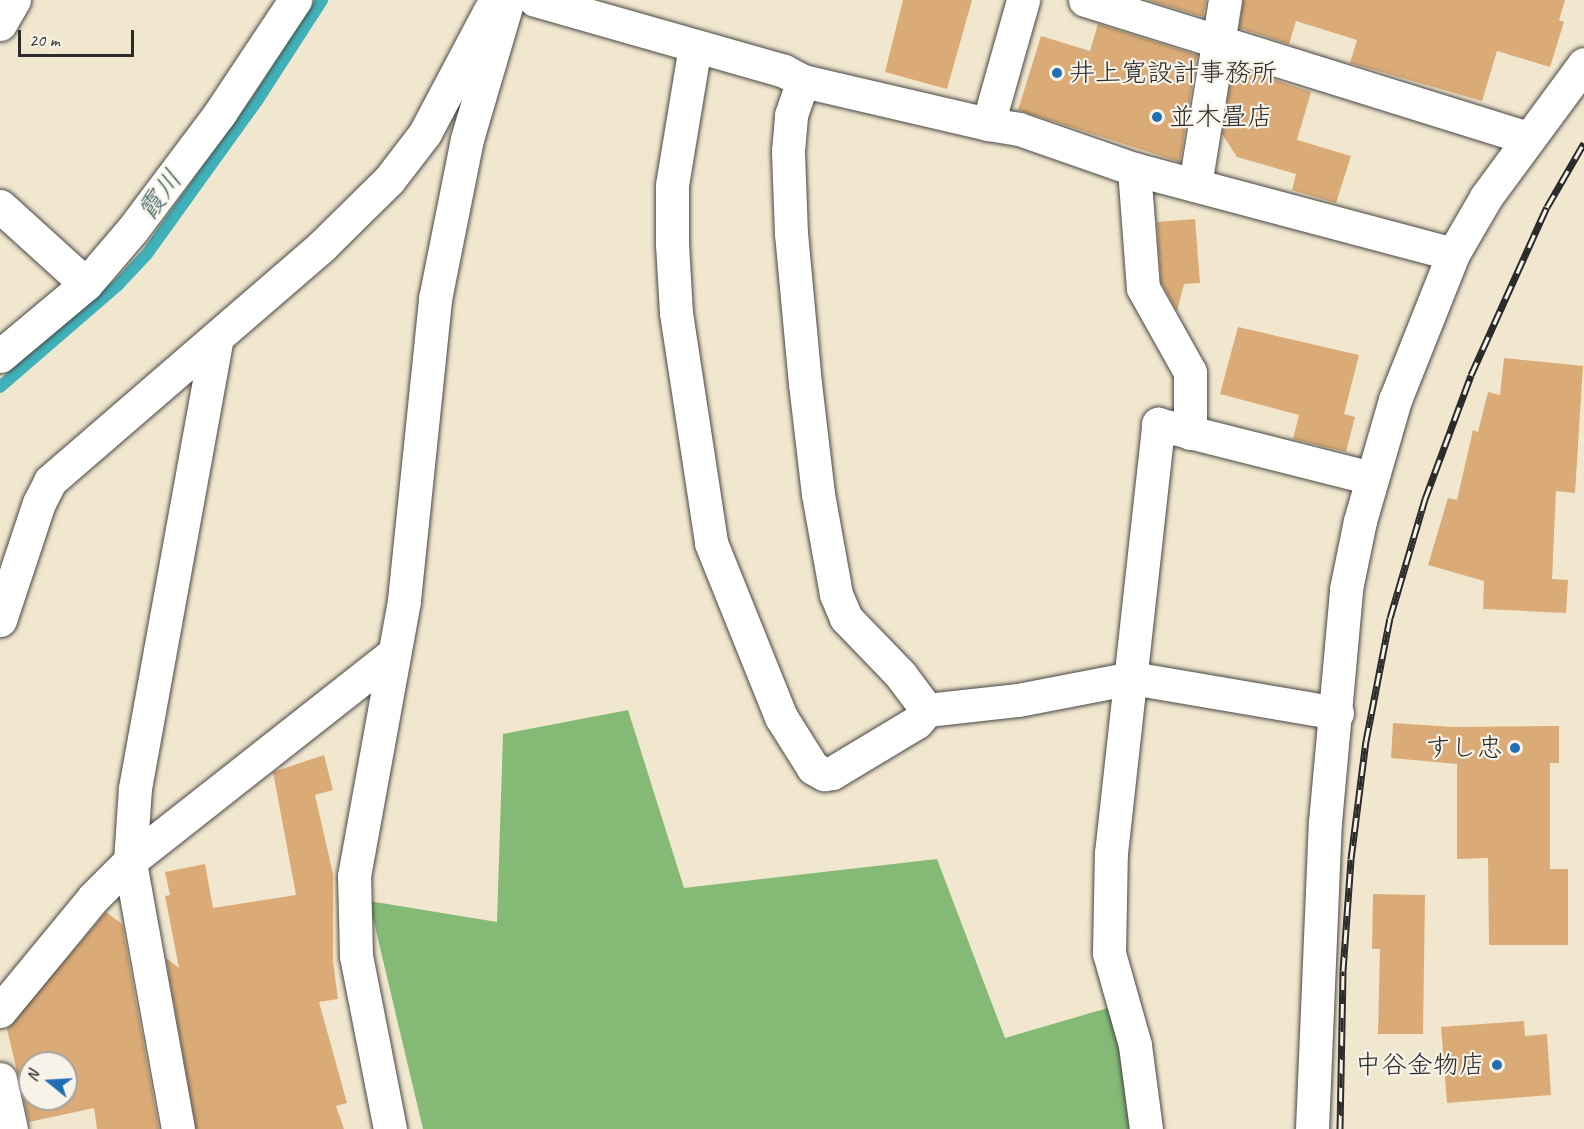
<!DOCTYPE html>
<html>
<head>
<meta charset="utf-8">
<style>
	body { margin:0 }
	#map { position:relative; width:1584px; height:1129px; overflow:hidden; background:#f1e7cf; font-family:Caveat,"Klee One",sans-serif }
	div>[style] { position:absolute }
	.forest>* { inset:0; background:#84ba76 }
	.stream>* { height:12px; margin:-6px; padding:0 6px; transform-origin:6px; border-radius:6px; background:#40b1b9 }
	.building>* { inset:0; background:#dbab77 }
	.roads { filter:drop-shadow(0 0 2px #494744) drop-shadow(0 0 2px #494744) }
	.minor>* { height:33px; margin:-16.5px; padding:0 16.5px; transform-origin:16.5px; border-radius:16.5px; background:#fff }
	.rail>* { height:7px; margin-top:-3.5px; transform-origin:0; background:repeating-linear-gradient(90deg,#f7f3e8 0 14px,#2b2b2b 0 28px); box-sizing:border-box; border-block:2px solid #2b2b2b }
	.dots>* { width:16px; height:16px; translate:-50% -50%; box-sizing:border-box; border:3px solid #f7f3e8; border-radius:50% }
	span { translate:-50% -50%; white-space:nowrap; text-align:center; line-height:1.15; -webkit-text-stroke:4.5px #f7f3e8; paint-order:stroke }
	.poi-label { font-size:26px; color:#2b2b2b }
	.left { translate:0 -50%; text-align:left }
	.right { translate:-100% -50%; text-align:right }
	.water-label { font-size:27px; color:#325a5d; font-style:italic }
	.north { position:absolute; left:18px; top:1051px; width:60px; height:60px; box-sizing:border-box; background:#f7f3e8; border:2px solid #a5a39c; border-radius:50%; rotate:288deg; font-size:16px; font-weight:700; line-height:24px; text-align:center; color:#2b2b2b }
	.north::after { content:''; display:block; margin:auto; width:21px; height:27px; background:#1f6fb2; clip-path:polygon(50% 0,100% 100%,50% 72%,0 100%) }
	.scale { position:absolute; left:18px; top:30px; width:116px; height:27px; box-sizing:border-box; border:3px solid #2b2b2b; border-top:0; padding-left:8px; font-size:18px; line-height:21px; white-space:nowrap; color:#2b2b2b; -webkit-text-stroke:4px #f7f3e8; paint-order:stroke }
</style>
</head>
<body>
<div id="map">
	<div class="forest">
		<i style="clip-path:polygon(628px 710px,684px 888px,937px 859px,1005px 1038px,1111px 1007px,1136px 1129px,423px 1129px,369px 901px,497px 922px,503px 734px)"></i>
	</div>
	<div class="stream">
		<i style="left:0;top:387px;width:156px;rotate:-40.8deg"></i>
		<i style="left:118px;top:285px;width:42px;rotate:-46.9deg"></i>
		<i style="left:147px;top:254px;width:188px;rotate:-54.3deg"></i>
		<i style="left:257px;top:101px;width:120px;rotate:-57.2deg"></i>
	</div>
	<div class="building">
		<i style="clip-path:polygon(903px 0,972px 0,947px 89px,885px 72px)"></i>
		<i style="clip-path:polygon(1148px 0,1206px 0,1203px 17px)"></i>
		<i style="clip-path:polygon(1243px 0,1565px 0,1559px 20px,1564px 22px,1550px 67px,1497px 51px,1482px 101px,1350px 63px,1357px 40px,1296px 21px,1289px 44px,1239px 28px)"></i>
		<i style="clip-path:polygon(1098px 24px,1197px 55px,1180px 162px,1018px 110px,1041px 36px,1090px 51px)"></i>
		<i style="clip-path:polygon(1233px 66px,1311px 92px,1297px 140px,1351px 156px,1336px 203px,1292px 190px,1296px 174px,1237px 157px,1222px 134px)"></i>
		<i style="clip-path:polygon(1195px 219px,1200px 283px,1184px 284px,1177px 311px,1161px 282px,1157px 222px)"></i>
		<i style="clip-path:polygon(1238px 327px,1359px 355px,1344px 414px,1355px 417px,1346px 452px,1293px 439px,1299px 415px,1220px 394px)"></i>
		<i style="clip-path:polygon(1504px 358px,1583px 366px,1575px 493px,1556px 491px,1552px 579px,1568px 580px,1566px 613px,1483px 609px,1484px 581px,1428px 565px,1448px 498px,1457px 500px,1473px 430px,1478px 432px,1488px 392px,1500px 395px)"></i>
		<i style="clip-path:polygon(1393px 723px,1453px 727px,1559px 726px,1559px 763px,1550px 763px,1550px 869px,1568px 869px,1568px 945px,1489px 945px,1488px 858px,1457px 859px,1457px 764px,1391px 758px)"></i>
		<i style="clip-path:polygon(324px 755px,333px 790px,315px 795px,333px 874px,333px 961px,338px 999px,319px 1002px,347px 1103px,336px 1106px,344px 1129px,196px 1129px,166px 958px,179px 968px,165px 896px,170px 895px,165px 872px,205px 864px,213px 908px,296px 895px,273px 772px)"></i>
		<i style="clip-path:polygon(1373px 894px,1425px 895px,1423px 1034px,1378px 1034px,1380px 949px,1372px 949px)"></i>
		<i style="clip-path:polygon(evenodd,106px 912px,122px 924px,159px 1129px,97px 1129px,94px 1108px,29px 1122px,7px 1029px,106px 912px,30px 1063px,66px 1063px,66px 1099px,30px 1099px,30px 1063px)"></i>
		<i style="clip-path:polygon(1524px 1021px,1525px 1036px,1547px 1034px,1551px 1095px,1447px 1103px,1441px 1027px)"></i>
	</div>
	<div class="roads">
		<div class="minor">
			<i style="left:535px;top:0;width:259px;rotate:15.9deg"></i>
			<i style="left:784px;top:71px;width:21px;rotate:28deg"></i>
			<i style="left:1085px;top:0;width:464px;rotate:17.3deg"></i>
			<i style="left:0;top:24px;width:28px;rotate:-60deg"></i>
			<i style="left:695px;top:46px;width:141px;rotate:99.4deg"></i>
			<i style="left:672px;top:185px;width:59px;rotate:90deg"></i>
			<i style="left:672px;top:244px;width:69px;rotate:86.7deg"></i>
			<i style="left:676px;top:313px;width:233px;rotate:81.3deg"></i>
			<i style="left:711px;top:543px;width:188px;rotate:68.1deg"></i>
			<i style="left:781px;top:717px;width:60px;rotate:57.9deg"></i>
			<i style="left:813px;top:768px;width:13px;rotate:29deg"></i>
			<i style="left:824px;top:774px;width:8px;rotate:-7deg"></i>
			<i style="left:832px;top:773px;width:99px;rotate:-31deg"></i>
			<i style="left:917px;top:722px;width:16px;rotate:-50deg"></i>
			<i style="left:927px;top:710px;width:92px;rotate:-6.3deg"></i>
			<i style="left:1018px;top:700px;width:116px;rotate:-10.9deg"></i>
			<i style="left:1132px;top:678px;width:208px;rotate:9.7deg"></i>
			<i style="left:988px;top:124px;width:31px;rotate:9deg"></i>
			<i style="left:1019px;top:129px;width:122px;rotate:19.2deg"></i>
			<i style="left:1134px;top:169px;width:330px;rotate:14.9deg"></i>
			<i style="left:1134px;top:169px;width:119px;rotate:85.7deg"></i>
			<i style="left:1143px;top:288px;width:96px;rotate:60.8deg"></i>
			<i style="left:1190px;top:372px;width:61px;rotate:90deg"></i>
			<i style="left:1195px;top:185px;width:187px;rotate:-80.8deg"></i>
			<i style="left:0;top:206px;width:116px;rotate:42.2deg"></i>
			<i style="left:0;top:356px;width:112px;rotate:-39.9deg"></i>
			<i style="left:86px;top:284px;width:72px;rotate:-49.5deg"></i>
			<i style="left:133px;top:229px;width:145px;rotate:-53.1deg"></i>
			<i style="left:220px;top:113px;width:136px;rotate:-56.4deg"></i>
			<i style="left:0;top:620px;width:123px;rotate:-71.6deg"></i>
			<i style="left:39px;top:503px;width:25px;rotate:-63deg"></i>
			<i style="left:50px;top:481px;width:358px;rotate:-40.8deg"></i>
			<i style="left:321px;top:247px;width:95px;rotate:-44.6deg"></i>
			<i style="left:389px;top:180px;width:59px;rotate:-52.5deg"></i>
			<i style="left:425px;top:133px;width:139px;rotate:-62.1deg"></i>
			<i style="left:927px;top:710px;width:45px;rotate:-126.9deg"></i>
			<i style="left:900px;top:674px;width:78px;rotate:-134deg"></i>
			<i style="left:846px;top:618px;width:26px;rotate:-113deg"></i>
			<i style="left:836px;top:594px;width:102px;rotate:-100.2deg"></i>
			<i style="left:818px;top:494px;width:111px;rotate:-96.7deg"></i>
			<i style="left:805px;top:384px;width:151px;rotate:-95.3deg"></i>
			<i style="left:791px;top:234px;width:83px;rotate:-92.1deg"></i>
			<i style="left:788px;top:151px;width:36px;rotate:-85deg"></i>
			<i style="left:791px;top:115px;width:36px;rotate:-71deg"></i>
			<i style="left:803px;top:81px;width:190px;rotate:13.1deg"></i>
			<i style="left:988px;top:124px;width:129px;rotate:-74.2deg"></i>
			<i style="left:0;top:1011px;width:146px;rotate:-50.5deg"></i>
			<i style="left:93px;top:898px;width:52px;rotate:-45deg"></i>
			<i style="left:130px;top:861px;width:336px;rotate:-38.2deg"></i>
			<i style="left:0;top:1079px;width:51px;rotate:77.6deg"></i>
			<i style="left:178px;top:1129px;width:272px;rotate:-100.2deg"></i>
			<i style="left:130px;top:861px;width:73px;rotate:-86.1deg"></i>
			<i style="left:135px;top:788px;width:458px;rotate:-79.7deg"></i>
			<i style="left:390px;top:1129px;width:176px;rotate:-101.1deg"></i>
			<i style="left:356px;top:956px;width:80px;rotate:-91.4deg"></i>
			<i style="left:354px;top:876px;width:280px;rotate:-79.7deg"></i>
			<i style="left:404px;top:600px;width:303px;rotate:-84.1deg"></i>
			<i style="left:435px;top:299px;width:163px;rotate:-78.7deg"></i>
			<i style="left:467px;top:139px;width:145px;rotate:-73.6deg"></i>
			<i style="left:1146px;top:1129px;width:85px;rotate:-97.5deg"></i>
			<i style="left:1135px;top:1045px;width:96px;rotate:-105.8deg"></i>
			<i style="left:1109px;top:953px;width:100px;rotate:-88.9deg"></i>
			<i style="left:1111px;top:853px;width:432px;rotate:-83.7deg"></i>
			<i style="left:1158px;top:424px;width:220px;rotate:14.2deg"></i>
			<i style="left:1312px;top:1129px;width:307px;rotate:-87.6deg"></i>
			<i style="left:1325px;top:822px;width:234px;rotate:-84.8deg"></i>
			<i style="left:1346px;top:589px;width:69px;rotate:-78.4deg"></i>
			<i style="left:1360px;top:521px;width:126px;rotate:-73.9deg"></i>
			<i style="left:1395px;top:400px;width:157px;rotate:-68.3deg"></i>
			<i style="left:1453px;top:254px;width:66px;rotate:-59.9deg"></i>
			<i style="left:1486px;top:197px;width:165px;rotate:-53.6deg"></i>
		</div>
	</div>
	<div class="rail">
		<i style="left:1340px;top:1129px;width:158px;rotate:-88.9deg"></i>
		<i style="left:1343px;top:971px;width:112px;rotate:-85.9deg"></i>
		<i style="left:1351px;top:859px;width:119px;rotate:-82.8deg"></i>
		<i style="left:1366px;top:741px;width:125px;rotate:-79deg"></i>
		<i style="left:1390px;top:618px;width:124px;rotate:-73.6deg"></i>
		<i style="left:1425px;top:499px;width:132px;rotate:-69.6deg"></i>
		<i style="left:1471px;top:375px;width:184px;rotate:-65.7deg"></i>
		<i style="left:1547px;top:207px;width:74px;rotate:-60deg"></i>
	</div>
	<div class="dots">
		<i style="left:1057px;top:73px;background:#1f6fb2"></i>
		<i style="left:1157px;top:117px;background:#1f6fb2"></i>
		<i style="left:1515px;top:748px;background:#1f6fb2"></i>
		<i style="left:1497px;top:1065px;background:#1f6fb2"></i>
	</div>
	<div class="poi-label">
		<span class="left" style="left:1069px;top:73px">井上寛設計事務所</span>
		<span class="left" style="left:1169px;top:117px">並木畳店</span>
		<span class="right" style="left:1503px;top:748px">すし忠</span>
		<span class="right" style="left:1485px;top:1065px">中谷金物店</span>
	</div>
	<div class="water-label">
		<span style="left:160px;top:195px;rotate:-54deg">霞川</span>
	</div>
	<div class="north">N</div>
	<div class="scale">20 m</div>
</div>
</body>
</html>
